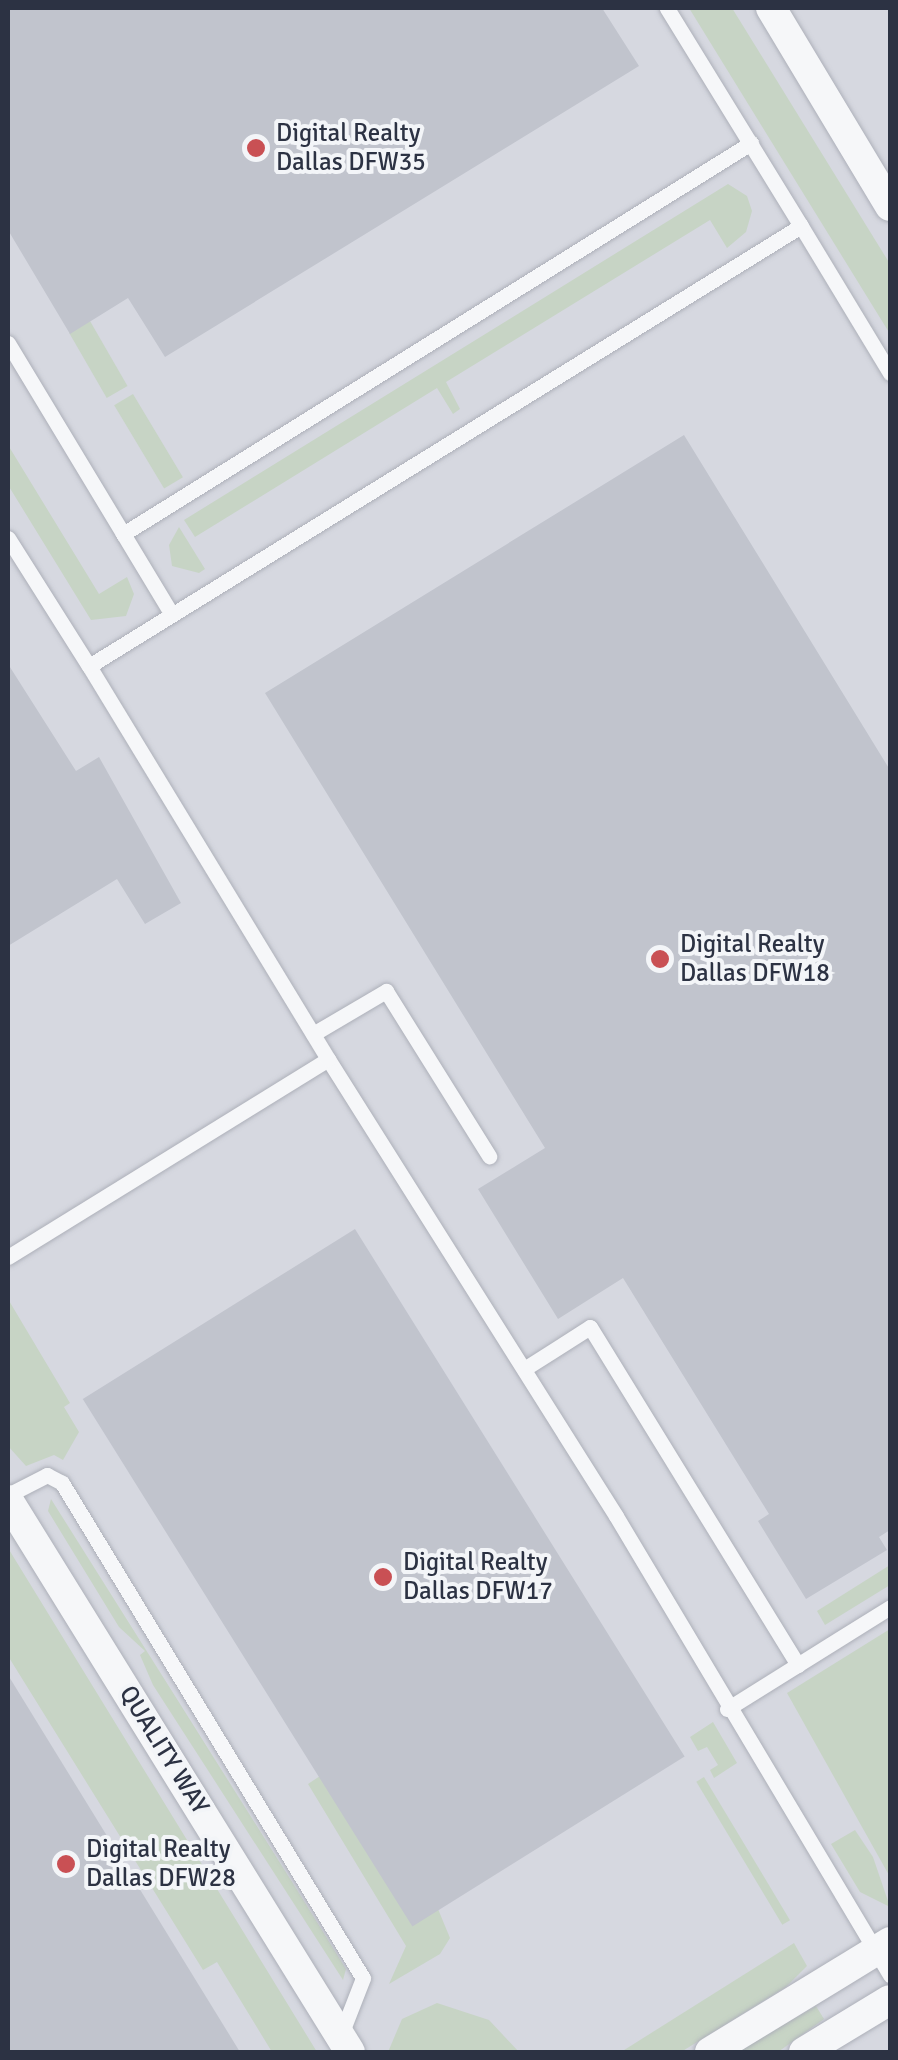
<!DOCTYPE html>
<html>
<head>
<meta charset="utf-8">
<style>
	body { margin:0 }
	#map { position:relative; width:898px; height:2060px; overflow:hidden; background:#e4e6eb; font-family:Signika,sans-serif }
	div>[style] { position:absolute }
	.built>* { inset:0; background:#d6d8e0; transform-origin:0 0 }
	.green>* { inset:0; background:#c7d4c5; transform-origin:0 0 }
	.building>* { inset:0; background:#c1c4cd; transform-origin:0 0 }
	.roads { filter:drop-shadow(0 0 2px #adb0b9) drop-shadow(0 0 2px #adb0b9) }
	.lane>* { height:15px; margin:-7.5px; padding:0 7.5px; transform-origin:7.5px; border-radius:7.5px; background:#f6f7f9 }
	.street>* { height:30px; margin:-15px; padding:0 15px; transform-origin:15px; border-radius:15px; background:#f6f7f9 }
	.dots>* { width:28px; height:28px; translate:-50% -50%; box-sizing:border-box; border:5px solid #f3f5f8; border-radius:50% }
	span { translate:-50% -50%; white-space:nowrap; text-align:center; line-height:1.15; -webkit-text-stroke:8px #f3f5f8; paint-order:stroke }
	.poi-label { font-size:25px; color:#2c3243 }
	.left { translate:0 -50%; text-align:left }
	.street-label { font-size:25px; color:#2c3243 }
	.frame { position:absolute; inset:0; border:10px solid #2c3243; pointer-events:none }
</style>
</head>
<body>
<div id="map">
	<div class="built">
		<i style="left:8px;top:8px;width:882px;height:2044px"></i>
	</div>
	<div class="green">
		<i style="clip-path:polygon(689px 8px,732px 8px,890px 264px,890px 334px)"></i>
		<i style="clip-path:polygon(728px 184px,747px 196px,752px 211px,746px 232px,727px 248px,710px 220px,446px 382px,460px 409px,453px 414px,437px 388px,195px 537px,184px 520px)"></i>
		<i style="left:90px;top:321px;width:75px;height:24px;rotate:60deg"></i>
		<i style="left:133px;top:394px;width:97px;height:22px;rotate:59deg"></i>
		<i style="clip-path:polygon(8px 445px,99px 594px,127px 577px,134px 594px,126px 616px,91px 620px,8px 485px)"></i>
		<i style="clip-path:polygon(179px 527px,205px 569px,199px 573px,172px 566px,169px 545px)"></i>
		<i style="clip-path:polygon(8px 1299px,70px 1403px,64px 1407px,79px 1432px,63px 1460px,54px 1455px,26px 1466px,8px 1446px)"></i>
		<i style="clip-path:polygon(51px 1499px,299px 1893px,346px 1969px,343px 1980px,153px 1685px,140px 1655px,145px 1651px,119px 1627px,48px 1511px)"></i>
		<i style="clip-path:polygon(8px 1548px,317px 2052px,272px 2052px,217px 1962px,203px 1970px,8px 1656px)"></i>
		<i style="clip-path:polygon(890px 1565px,890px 1585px,825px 1625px,817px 1611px)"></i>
		<i style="clip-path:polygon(890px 1629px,890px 1877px,787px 1693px)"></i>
		<i style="clip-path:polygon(713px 1722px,737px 1763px,714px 1778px,710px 1770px,718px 1765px,707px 1747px,698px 1751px,690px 1737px)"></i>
		<i style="clip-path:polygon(320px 1776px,413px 1924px,438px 1909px,450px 1938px,440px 1954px,389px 1984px,406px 1946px,308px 1784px)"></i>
		<i style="left:704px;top:1777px;width:167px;height:9px;rotate:59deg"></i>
		<i style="clip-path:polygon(855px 1830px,873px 1857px,890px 1907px,860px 1892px,831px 1844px)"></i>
		<i style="clip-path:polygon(794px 1943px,807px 1966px,786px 1987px,681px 2052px,621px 2052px)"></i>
		<i style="clip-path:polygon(437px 2003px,489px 2020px,519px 2052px,388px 2052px,402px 2019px)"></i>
		<i style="clip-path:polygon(816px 2006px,824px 2019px,778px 2052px,736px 2052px)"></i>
	</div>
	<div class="building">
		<i style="clip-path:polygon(8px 8px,602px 8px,639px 66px,165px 357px,128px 298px,70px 334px,8px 230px)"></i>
		<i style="clip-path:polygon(684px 435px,890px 770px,890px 1530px,879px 1537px,887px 1550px,806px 1599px,758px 1521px,769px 1514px,623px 1278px,558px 1319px,478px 1189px,545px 1148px,265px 693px)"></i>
		<i style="clip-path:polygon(8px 664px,76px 771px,99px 757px,181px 903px,145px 924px,117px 879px,8px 946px)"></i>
		<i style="left:355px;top:1229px;width:622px;height:321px;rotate:58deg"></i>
		<i style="clip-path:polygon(8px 1675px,240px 2052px,8px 2052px)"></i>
	</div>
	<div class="roads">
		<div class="lane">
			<i style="left:801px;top:226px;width:172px;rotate:58.8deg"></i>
			<i style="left:8px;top:343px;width:315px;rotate:58.9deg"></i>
			<i style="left:123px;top:534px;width:740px;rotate:-31.91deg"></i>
			<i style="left:8px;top:538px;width:151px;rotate:57.7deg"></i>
			<i style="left:313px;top:1034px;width:85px;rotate:-30.5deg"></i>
			<i style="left:386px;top:991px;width:195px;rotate:58deg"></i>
			<i style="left:328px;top:1059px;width:540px;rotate:57.78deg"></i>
			<i style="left:616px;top:1516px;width:535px;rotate:59.16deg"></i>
			<i style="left:8px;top:1257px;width:376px;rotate:-31.7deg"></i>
			<i style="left:328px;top:1059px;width:460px;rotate:-121.3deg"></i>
			<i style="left:89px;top:666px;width:837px;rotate:-31.72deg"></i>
			<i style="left:801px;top:226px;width:256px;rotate:-121.6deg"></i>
			<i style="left:524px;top:1369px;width:78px;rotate:-32.5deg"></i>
			<i style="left:590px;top:1327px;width:397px;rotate:58.4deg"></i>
			<i style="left:8px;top:1495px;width:44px;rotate:-27.1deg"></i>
			<i style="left:47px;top:1475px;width:17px;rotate:28deg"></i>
			<i style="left:62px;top:1483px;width:579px;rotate:58.7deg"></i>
			<i style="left:363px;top:1978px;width:63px;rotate:111.3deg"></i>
			<i style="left:727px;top:1709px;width:192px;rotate:-32deg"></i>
		</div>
		<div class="street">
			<i style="left:771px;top:8px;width:231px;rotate:59deg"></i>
			<i style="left:8px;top:1500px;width:649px;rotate:58.22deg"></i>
			<i style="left:710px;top:2052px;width:211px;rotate:-31.4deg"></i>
			<i style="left:804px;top:2052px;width:100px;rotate:-31.2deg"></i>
		</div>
	</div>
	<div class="dots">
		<i style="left:256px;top:148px;background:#c95054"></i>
		<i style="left:660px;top:959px;background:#c95054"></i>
		<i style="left:383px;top:1577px;background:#c95054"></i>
		<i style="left:66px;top:1864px;background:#c95054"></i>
	</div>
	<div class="poi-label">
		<span class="left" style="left:276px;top:148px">Digital Realty<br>Dallas DFW35</span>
		<span class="left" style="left:680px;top:959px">Digital Realty<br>Dallas DFW18</span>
		<span class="left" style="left:403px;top:1577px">Digital Realty<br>Dallas DFW17</span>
		<span class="left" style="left:86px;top:1864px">Digital Realty<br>Dallas DFW28</span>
	</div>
	<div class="street-label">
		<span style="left:164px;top:1750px;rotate:58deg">QUALITY WAY</span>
	</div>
	<div class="frame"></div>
</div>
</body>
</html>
